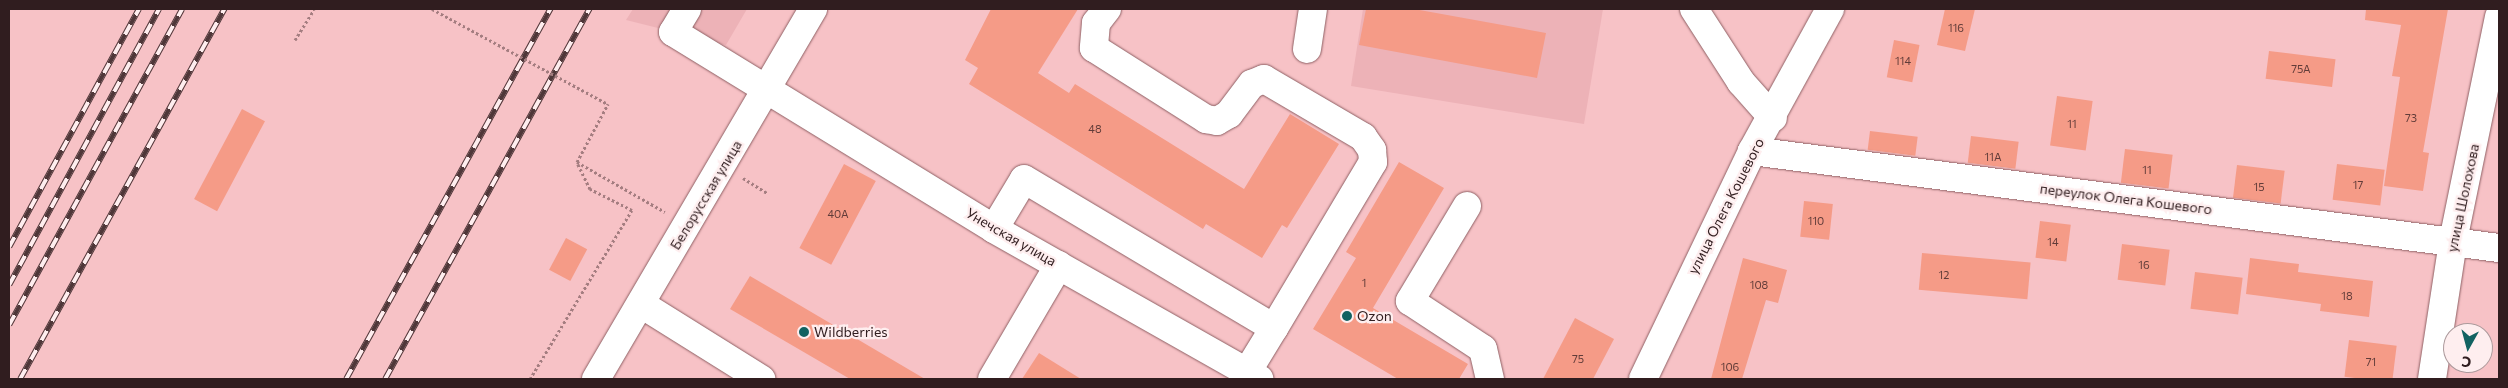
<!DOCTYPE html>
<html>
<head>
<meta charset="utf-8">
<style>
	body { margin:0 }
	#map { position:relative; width:2508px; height:388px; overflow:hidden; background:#f7c2c6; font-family:Commissioner,sans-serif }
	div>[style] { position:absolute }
	.built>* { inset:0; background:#edb2b7 }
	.building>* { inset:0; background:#f59b87; transform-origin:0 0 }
	.path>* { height:3px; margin-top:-1.5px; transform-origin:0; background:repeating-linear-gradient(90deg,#a47d80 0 2.5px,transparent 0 5px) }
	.roads { filter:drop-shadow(0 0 1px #8e6064) drop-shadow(0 0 1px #8e6064) }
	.minor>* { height:28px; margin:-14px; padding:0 14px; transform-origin:14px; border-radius:14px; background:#fff }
	.major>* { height:28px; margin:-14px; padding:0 14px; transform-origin:14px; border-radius:14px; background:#fff }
	.rail>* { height:5.5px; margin-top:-2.75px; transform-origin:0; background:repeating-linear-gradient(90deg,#feeeef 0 11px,#4f3739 0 22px); box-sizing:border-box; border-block:1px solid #4f3739 }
	.path-bridge>* { height:3px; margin-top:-1.5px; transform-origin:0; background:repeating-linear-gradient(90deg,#a47d80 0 2.5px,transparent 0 5px) }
	.dots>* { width:14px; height:14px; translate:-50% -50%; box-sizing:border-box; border:2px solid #feeeef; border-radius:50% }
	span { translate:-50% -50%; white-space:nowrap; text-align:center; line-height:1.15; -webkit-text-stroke:4.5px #feeeef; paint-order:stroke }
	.number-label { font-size:11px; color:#613c39 }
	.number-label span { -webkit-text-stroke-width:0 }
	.street-label { font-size:14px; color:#301d1f }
	.poi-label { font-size:14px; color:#301d1f }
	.left { translate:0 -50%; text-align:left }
	.frame { position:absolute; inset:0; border:10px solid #301d1f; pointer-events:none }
	.north { position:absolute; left:2443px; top:323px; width:50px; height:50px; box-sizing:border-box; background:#feeeef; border:1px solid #ac9a9c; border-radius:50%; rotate:187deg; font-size:14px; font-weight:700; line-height:20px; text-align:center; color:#301d1f }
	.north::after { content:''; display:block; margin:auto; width:18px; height:22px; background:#126261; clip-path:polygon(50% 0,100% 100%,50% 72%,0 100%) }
</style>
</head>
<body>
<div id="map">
	<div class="built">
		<i style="clip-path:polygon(633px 9px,747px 9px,726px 45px,626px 20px)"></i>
		<i style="clip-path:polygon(1363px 9px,1603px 9px,1584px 124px,1351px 86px)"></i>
	</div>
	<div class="building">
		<i style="clip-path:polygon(991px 9px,1078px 9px,1038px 73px,1069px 93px,1075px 84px,1244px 189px,1290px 114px,1339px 144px,1287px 228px,1282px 225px,1262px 258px,1206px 224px,1203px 229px,969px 84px,978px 68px,965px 60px)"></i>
		<i style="clip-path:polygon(1366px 9px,1414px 9px,1546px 33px,1537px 78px,1359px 45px)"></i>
		<i style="clip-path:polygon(1945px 9px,1975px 9px,1965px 51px,1937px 45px)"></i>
		<i style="clip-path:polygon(2366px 9px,2448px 9px,2423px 152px,2429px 153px,2423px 191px,2384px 186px,2400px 77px,2392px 76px,2401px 25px,2365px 20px)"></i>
		<i style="left:1894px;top:40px;width:26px;height:38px;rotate:11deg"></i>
		<i style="left:2269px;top:51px;width:67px;height:28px;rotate:7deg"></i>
		<i style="left:2057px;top:96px;width:36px;height:50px;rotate:8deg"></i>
		<i style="left:242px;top:109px;width:26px;height:102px;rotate:28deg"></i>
		<i style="left:1870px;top:131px;width:48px;height:19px;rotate:7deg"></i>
		<i style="left:1971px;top:136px;width:48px;height:27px;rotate:7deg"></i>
		<i style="left:2125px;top:149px;width:48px;height:34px;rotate:7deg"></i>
		<i style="clip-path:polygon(1399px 162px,1444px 188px,1373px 308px,1468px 364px,1459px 379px,1398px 379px,1313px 329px,1356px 258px,1346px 252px)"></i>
		<i style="left:844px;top:164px;width:36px;height:95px;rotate:28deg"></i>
		<i style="left:2337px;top:164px;width:48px;height:36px;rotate:7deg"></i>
		<i style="left:2237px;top:165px;width:48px;height:33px;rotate:7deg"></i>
		<i style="left:1804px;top:201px;width:29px;height:36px;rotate:6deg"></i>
		<i style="left:2040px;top:221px;width:31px;height:37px;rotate:7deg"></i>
		<i style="left:566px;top:238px;width:24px;height:36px;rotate:28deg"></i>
		<i style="left:2122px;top:244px;width:48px;height:36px;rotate:7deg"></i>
		<i style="left:1922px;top:253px;width:109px;height:37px;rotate:5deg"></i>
		<i style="clip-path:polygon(1743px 258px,1787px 270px,1778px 303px,1766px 300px,1742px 379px,1711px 379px)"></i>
		<i style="clip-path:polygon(2250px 258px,2299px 264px,2298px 272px,2373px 281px,2369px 317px,2320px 311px,2321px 304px,2246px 294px)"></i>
		<i style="left:2195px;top:272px;width:48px;height:37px;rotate:7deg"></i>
		<i style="clip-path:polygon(750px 276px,925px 379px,850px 379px,730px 309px)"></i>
		<i style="clip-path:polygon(1575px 318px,1614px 339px,1593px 379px,1543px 379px)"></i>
		<i style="left:2349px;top:340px;width:48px;height:37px;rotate:7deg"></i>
		<i style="clip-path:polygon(1039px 353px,1081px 379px,1022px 379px)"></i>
	</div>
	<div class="path">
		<i style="left:295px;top:40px;width:36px;rotate:-58deg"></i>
		<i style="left:577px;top:162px;width:101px;rotate:29.6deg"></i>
		<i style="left:577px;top:162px;width:66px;rotate:-61.9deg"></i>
		<i style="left:743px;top:178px;width:28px;rotate:32deg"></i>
		<i style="left:530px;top:379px;width:197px;rotate:-58.9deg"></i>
		<i style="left:632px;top:210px;width:47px;rotate:-153.4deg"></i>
		<i style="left:590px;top:189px;width:30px;rotate:-116deg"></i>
	</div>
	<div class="roads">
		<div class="minor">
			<i style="left:687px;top:9px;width:27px;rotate:121deg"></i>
			<i style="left:673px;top:32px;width:377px;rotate:31.5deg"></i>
			<i style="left:994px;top:229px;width:305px;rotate:29.5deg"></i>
			<i style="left:1107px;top:9px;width:18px;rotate:128deg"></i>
			<i style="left:1096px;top:23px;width:25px;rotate:95deg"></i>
			<i style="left:1094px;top:48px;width:133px;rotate:32.4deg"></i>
			<i style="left:1206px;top:119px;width:11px;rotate:10deg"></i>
			<i style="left:1217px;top:121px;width:14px;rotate:-30deg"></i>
			<i style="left:1229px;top:114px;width:38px;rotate:-53deg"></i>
			<i style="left:1252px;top:84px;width:13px;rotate:-23deg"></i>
			<i style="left:1264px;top:79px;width:115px;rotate:30.4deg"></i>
			<i style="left:1363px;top:137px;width:16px;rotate:55deg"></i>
			<i style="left:1372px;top:150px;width:12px;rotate:85deg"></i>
			<i style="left:1373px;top:162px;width:193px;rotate:120.8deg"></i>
			<i style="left:1694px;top:9px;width:87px;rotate:57.2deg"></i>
			<i style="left:1741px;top:82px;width:48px;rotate:48.4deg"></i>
			<i style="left:1307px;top:49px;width:40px;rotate:-81.5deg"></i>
			<i style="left:1752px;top:151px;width:753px;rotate:7.4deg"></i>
			<i style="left:1467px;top:206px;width:111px;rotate:121deg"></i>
			<i style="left:1410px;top:301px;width:87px;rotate:33.3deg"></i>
			<i style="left:1483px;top:349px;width:31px;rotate:77deg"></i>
			<i style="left:994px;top:229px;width:58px;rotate:-59deg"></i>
			<i style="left:1024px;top:179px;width:291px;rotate:30.8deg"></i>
			<i style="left:1274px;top:328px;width:52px;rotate:121.5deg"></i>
			<i style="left:641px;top:304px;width:142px;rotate:32deg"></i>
			<i style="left:992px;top:379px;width:132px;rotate:-59.6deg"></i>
			<i style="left:1643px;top:379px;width:253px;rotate:-64.4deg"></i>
			<i style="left:1752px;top:151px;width:162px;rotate:-61.2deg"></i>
			<i style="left:2432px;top:379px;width:140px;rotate:-81.3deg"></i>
			<i style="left:2453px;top:241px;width:229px;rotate:-78.4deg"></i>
		</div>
		<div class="major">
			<i style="left:596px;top:379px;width:429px;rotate:-59.6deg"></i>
		</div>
	</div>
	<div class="rail">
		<i style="left:9px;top:247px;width:271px;rotate:-61.4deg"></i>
		<i style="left:9px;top:285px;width:314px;rotate:-61.5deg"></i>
		<i style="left:9px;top:325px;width:360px;rotate:-61.3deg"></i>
		<i style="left:20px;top:379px;width:423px;rotate:-61.1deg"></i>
		<i style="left:346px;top:379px;width:423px;rotate:-61.1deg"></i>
		<i style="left:385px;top:379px;width:423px;rotate:-61.1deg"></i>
	</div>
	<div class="path-bridge">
		<i style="left:432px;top:9px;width:200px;rotate:28.4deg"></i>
	</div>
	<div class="dots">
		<i style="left:1347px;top:316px;background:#126261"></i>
		<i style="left:804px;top:332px;background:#126261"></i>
	</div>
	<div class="number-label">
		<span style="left:1956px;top:28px">116</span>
		<span style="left:1903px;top:61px">114</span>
		<span style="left:2301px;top:69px">75А</span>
		<span style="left:2411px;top:118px">73</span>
		<span style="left:2072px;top:124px">11</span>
		<span style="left:1095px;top:129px">48</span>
		<span style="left:1993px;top:157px">11А</span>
		<span style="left:2147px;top:170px">11</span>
		<span style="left:2358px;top:185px">17</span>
		<span style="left:2259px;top:187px">15</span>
		<span style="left:838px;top:214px">40А</span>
		<span style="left:1816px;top:221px">110</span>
		<span style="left:2053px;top:242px">14</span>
		<span style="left:2144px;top:265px">16</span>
		<span style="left:1944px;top:275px">12</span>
		<span style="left:1364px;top:283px">1</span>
		<span style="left:1759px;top:285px">108</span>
		<span style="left:2347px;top:296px">18</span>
		<span style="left:1578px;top:359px">75</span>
		<span style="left:2371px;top:362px">71</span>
		<span style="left:1730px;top:367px">106</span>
	</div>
	<div class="street-label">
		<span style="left:706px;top:195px;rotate:-59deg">Белорусская улица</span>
		<span style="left:2463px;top:198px;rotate:-78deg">улица Шолохова</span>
		<span style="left:2126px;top:199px;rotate:7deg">переулок Олега Кошевого</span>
		<span style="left:1726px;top:206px;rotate:-63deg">улица Олега Кошевого</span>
		<span style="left:1011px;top:237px;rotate:30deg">Унечская улица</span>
	</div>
	<div class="poi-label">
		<span class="left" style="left:1357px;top:316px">Ozon</span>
		<span class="left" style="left:814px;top:332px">Wildberries</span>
	</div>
	<div class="frame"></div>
	<div class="north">С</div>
</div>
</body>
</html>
